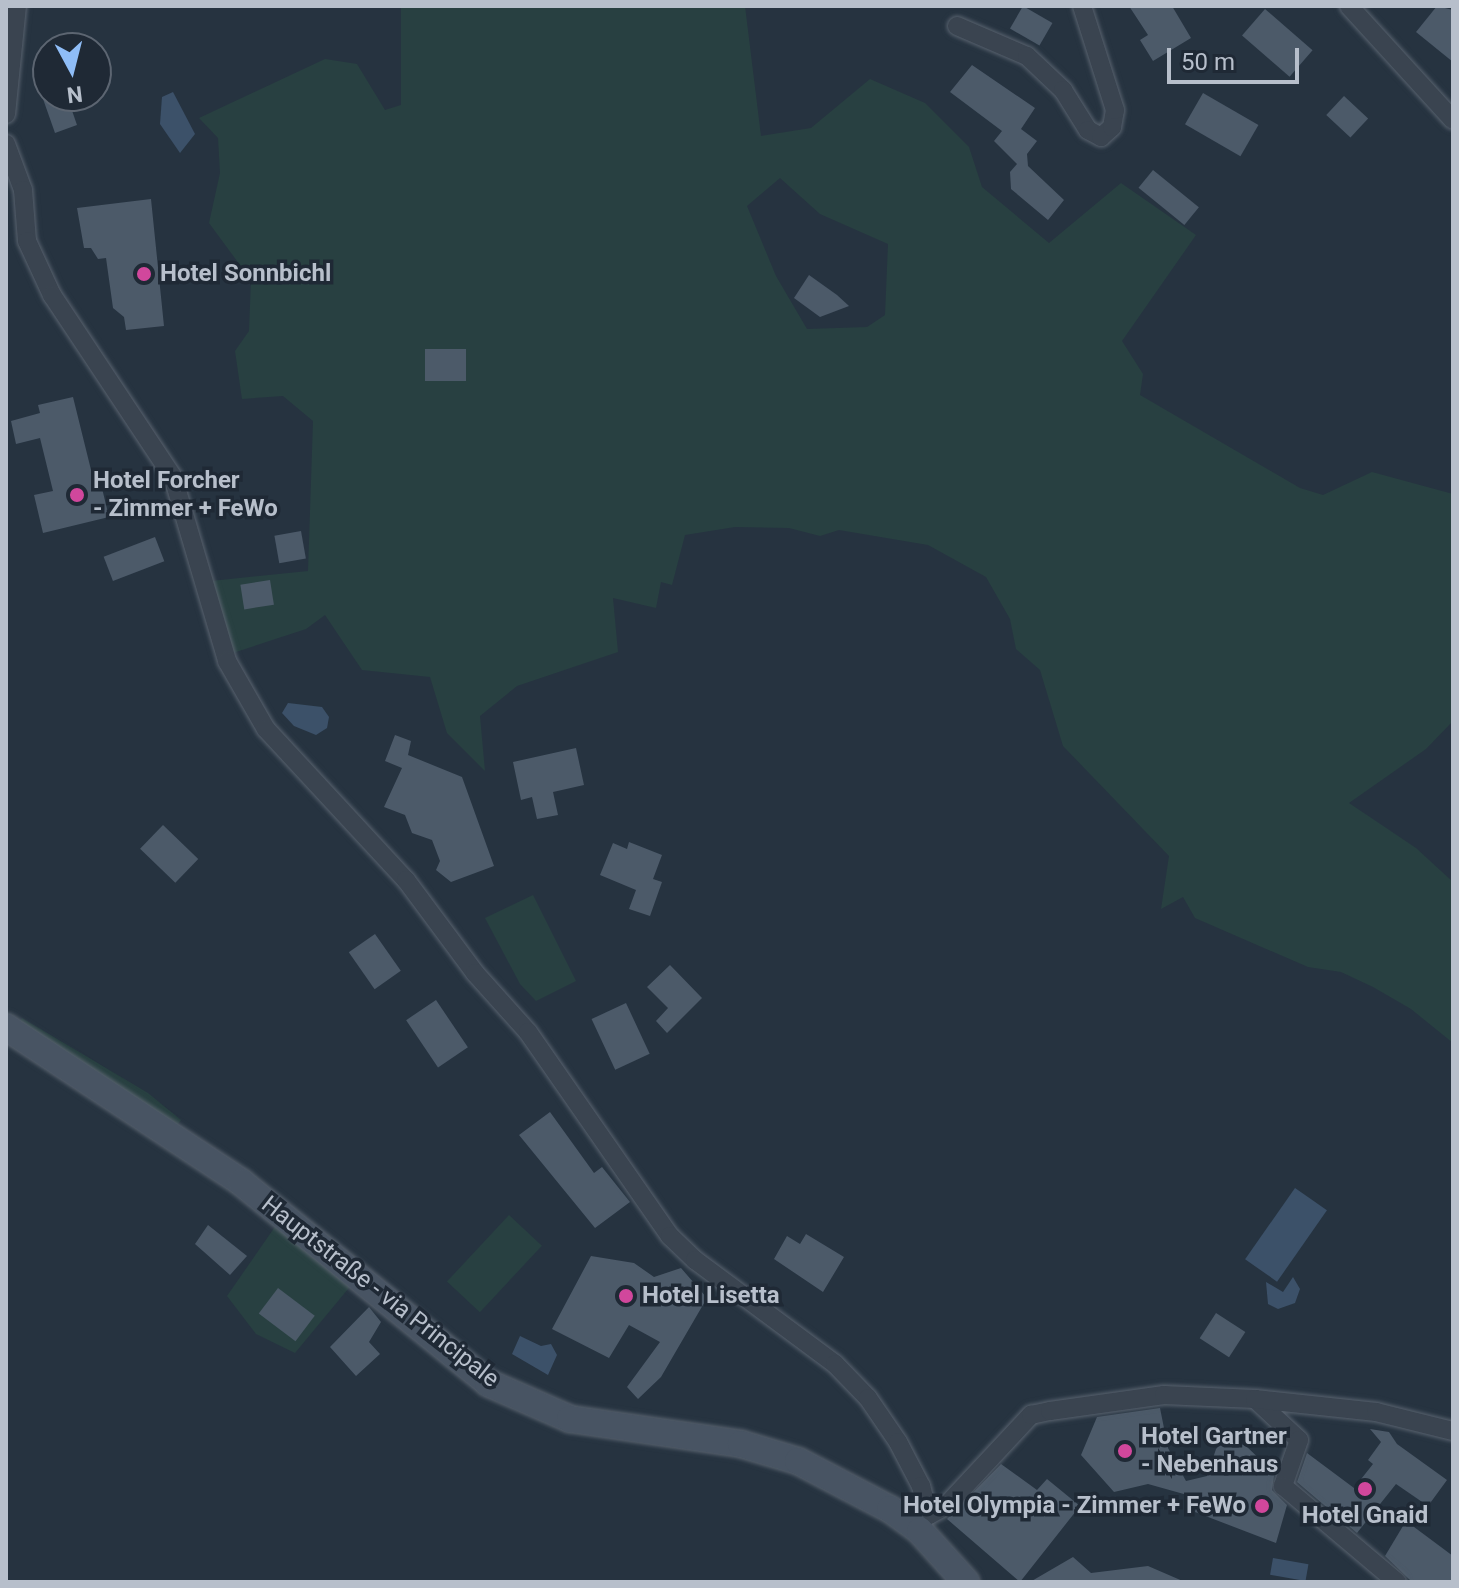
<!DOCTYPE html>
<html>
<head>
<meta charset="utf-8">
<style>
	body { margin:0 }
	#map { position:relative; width:1459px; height:1588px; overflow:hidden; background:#263340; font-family:Roboto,sans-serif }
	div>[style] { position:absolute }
	.green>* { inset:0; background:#284041; transform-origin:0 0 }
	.water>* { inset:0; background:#3c5169; transform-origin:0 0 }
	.building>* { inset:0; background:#4c5a69; transform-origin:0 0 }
	.roads { filter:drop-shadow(0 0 2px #58626e) drop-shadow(0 0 2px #58626e) }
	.street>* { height:18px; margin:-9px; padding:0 9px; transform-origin:9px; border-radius:9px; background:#3a4450 }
	.secondary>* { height:26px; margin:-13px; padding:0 13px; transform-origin:13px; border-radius:13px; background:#485463 }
	.dots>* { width:22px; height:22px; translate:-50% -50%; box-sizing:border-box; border:4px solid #1f2935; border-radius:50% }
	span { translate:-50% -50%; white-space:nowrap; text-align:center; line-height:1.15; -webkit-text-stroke:7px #1f2935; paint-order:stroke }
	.poi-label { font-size:24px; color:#b7bfcb; font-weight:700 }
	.left { translate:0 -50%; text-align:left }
	.right { translate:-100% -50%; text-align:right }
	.street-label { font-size:24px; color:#b7bfcb }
	.frame { position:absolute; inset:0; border:8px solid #b7bfcb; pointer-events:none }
	.north { position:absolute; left:32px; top:32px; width:80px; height:80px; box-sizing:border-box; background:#1f2935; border:2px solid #5c6571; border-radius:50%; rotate:173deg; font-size:22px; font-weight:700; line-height:32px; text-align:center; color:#b7bfcb }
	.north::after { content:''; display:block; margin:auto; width:28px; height:36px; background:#8fbdf7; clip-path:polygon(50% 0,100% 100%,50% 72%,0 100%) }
	.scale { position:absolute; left:1167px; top:48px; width:132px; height:36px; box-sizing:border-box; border:4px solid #b7bfcb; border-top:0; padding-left:10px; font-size:24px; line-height:28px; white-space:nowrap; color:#b7bfcb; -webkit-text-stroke:6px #1f2935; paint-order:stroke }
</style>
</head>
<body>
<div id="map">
	<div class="green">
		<i style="clip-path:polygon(evenodd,401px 6px,745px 6px,761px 136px,811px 128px,870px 79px,925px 103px,969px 147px,982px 187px,1049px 243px,1121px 183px,1196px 235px,1122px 341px,1143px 374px,1140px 395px,1300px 488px,1323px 495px,1372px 472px,1453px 494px,1453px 721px,1426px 749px,1349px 803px,1416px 848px,1453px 882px,1453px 1043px,1411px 1009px,1373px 987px,1341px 972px,1308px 967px,1195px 918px,1183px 897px,1161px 909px,1169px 856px,1063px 746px,1040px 670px,1016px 649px,1010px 619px,986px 577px,928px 545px,839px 530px,820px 536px,789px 528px,735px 527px,685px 535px,672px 585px,661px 582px,656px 608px,613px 598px,618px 652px,517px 686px,480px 716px,485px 771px,447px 733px,430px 677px,362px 670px,325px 615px,306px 629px,233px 653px,211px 581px,308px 571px,313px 421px,283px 396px,242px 399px,235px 351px,249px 331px,251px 280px,209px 223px,220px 173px,218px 138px,199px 118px,325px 59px,357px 64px,385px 110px,401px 105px,401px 6px,780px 178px,820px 214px,888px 244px,885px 315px,867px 327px,807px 329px,776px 276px,747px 206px,780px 178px)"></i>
		<i style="clip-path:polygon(533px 895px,576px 981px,536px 1001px,520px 984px,485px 918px)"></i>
		<i style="clip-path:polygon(22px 1018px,148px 1093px,181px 1120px,175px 1128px,12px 1031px)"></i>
		<i style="left:509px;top:1215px;width:45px;height:91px;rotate:43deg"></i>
		<i style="clip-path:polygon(279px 1221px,353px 1283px,295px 1353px,256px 1334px,227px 1296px)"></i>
	</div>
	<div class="water">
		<i style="clip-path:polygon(173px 92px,195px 134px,180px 153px,160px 124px,162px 97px)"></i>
		<i style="clip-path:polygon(288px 703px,322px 707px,329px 717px,327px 728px,316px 735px,294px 726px,282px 713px)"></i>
		<i style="left:1295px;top:1188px;width:39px;height:87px;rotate:35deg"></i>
		<i style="clip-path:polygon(1293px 1277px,1300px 1289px,1295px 1303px,1278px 1309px,1268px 1304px,1266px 1282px,1283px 1292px)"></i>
		<i style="clip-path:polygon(520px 1336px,541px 1346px,551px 1344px,557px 1355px,548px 1375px,512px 1354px)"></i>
		<i style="left:1273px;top:1558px;width:36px;height:17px;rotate:10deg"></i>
	</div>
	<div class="building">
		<i style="left:1023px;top:6px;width:34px;height:26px;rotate:30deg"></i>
		<i style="clip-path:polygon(1129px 6px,1172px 6px,1191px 38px,1153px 61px,1140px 40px,1148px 35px)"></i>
		<i style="clip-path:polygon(1437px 6px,1453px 10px,1453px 62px,1416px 32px)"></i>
		<i style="left:1265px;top:9px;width:63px;height:35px;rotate:41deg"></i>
		<i style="clip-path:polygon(972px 65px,1035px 108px,1021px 129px,1037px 141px,1027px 154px,1028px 166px,1064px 200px,1048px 220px,1011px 189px,1010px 172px,1017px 164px,994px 141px,1002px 131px,950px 92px)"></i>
		<i style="left:1203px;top:93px;width:64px;height:36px;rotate:30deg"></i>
		<i style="clip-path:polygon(42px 96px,67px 96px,77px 125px,55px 133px)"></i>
		<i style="left:1344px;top:96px;width:33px;height:26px;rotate:43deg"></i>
		<i style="left:1153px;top:170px;width:59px;height:23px;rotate:39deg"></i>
		<i style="clip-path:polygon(151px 199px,164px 326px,126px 330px,124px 317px,113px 308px,106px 258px,98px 259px,91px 248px,84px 248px,77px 208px)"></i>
		<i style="clip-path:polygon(809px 275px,837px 295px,849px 306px,820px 317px,794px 298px)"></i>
		<i style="left:425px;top:349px;width:41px;height:32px"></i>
		<i style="clip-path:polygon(73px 397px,94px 482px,100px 480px,109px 517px,43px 533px,34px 495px,53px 491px,40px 438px,16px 444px,11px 421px,40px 413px,38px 405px)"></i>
		<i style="left:301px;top:531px;width:28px;height:27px;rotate:80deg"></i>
		<i style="left:155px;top:537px;width:26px;height:55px;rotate:69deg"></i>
		<i style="left:270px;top:580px;width:25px;height:30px;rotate:81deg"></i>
		<i style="clip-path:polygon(395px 735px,411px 741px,408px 755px,462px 777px,494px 866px,451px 882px,436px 870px,440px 861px,432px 840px,412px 833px,405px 815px,384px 807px,402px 768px,385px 761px)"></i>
		<i style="clip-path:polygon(576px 748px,584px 785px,553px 792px,558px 815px,537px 819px,532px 797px,521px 800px,513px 762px)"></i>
		<i style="left:163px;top:825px;width:49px;height:33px;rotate:44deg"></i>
		<i style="clip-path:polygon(629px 842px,662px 855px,653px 879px,662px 882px,650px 916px,629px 909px,636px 890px,600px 875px,613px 843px,627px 849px)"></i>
		<i style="left:375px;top:934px;width:45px;height:32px;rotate:55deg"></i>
		<i style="clip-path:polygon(670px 965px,702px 998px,667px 1033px,656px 1021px,668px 1008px,647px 987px)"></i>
		<i style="left:436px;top:1000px;width:57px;height:36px;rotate:56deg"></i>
		<i style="left:626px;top:1003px;width:56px;height:38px;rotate:65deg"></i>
		<i style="clip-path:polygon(550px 1112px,594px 1173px,602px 1167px,630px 1202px,595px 1228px,519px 1135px)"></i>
		<i style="clip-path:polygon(208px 1225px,247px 1256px,230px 1275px,195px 1244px)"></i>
		<i style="clip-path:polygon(806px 1234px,844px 1257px,823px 1292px,774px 1259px,787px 1236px,800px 1244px)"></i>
		<i style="clip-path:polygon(591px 1256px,634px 1263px,654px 1277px,681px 1268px,707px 1298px,661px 1377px,638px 1399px,627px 1387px,660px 1342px,629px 1325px,609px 1358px,552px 1329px)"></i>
		<i style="left:278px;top:1288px;width:46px;height:32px;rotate:37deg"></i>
		<i style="clip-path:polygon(369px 1307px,381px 1322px,369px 1342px,380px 1354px,356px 1376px,330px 1347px)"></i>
		<i style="left:1216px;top:1313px;width:35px;height:30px;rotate:33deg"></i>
		<i style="clip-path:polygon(1160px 1408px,1168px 1448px,1186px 1481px,1207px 1476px,1216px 1449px,1226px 1438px,1246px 1446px,1267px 1466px,1274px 1476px,1272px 1490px,1287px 1505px,1276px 1543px,1195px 1512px,1198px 1498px,1148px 1484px,1114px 1492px,1081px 1455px,1097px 1417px)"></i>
		<i style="clip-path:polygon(1370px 1429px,1389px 1432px,1397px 1444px,1447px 1480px,1428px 1506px,1396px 1484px,1357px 1533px,1297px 1482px,1307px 1453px,1354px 1488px,1373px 1464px,1368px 1460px,1381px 1442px)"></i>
		<i style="clip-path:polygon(1001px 1464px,1037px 1490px,1047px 1479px,1080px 1506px,1020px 1582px,947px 1519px)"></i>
		<i style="clip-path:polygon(1406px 1521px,1453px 1556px,1453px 1582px,1412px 1582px,1385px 1556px)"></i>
		<i style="clip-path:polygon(1073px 1557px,1091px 1573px,1148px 1566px,1185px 1582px,1030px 1582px)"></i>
	</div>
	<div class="roads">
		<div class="street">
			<i style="left:1349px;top:6px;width:154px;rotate:47.6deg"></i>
			<i style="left:957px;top:26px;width:76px;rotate:23.2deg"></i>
			<i style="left:1027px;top:56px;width:50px;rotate:43.4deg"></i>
			<i style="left:1063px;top:90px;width:47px;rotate:58deg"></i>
			<i style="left:1088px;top:130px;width:15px;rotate:28deg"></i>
			<i style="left:1101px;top:137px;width:15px;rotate:-42deg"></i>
			<i style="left:1112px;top:127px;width:17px;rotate:-80deg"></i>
			<i style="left:1115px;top:110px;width:109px;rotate:-107.6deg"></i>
			<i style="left:6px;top:114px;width:109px;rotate:-84.2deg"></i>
			<i style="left:6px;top:144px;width:49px;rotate:69.7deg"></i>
			<i style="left:23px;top:190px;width:51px;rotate:85.5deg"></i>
			<i style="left:27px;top:241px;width:60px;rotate:65.2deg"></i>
			<i style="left:52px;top:295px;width:219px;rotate:56.4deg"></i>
			<i style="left:173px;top:477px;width:192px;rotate:73.6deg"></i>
			<i style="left:227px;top:661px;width:78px;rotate:60.2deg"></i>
			<i style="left:266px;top:729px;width:206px;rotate:47.2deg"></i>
			<i style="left:406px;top:880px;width:116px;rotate:53.4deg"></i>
			<i style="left:475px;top:973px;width:79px;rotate:48.1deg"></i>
			<i style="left:528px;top:1032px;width:249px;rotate:55.2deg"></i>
			<i style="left:670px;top:1236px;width:35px;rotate:44deg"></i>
			<i style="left:695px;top:1260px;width:174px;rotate:36.6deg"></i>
			<i style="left:835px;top:1364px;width:47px;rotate:45.9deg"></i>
			<i style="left:868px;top:1398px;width:53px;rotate:55.7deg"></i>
			<i style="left:898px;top:1442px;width:50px;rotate:62.4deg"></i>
			<i style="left:921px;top:1486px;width:30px;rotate:75deg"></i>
			<i style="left:1255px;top:1399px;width:60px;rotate:43deg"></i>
			<i style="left:1299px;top:1440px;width:49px;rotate:109.2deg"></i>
			<i style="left:1283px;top:1486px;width:149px;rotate:40.1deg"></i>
			<i style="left:929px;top:1515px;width:19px;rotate:-28deg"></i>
			<i style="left:946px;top:1506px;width:125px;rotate:-47deg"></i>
			<i style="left:1031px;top:1415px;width:19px;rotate:-12deg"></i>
			<i style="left:1050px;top:1411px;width:115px;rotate:-8deg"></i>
			<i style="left:1164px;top:1395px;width:91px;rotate:2.5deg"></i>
			<i style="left:1255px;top:1399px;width:122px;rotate:6.1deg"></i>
			<i style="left:1376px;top:1412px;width:79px;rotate:13.9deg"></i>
		</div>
		<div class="secondary">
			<i style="left:6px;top:1027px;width:282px;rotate:33.4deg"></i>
			<i style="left:241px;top:1182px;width:318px;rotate:39.1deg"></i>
			<i style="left:488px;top:1383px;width:90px;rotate:23.7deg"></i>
			<i style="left:570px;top:1419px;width:173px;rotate:8.3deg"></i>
			<i style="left:741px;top:1444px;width:59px;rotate:16.6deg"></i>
			<i style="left:798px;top:1461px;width:104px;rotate:27.6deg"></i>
			<i style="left:890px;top:1509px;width:37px;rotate:36deg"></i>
			<i style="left:920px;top:1531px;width:69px;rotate:48deg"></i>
		</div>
	</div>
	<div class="dots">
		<i style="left:144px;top:274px;background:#d1479c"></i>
		<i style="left:77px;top:495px;background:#d1479c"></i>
		<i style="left:626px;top:1296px;background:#d1479c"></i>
		<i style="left:1125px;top:1451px;background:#d1479c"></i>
		<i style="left:1365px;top:1489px;background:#d1479c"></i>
		<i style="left:1262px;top:1506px;background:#d1479c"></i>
	</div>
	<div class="poi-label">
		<span class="left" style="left:160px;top:274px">Hotel Sonnbichl</span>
		<span class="left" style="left:93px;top:495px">Hotel Forcher<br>- Zimmer + FeWo</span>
		<span class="left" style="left:642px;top:1296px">Hotel Lisetta</span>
		<span class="left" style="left:1141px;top:1451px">Hotel Gartner<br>- Nebenhaus</span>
		<span class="right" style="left:1246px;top:1506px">Hotel Olympia - Zimmer + FeWo</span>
		<span style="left:1365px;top:1516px">Hotel Gnaid</span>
	</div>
	<div class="street-label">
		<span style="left:380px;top:1292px;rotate:38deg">Hauptstraße - via Principale</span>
	</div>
	<div class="frame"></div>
	<div class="north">N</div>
	<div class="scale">50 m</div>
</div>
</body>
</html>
